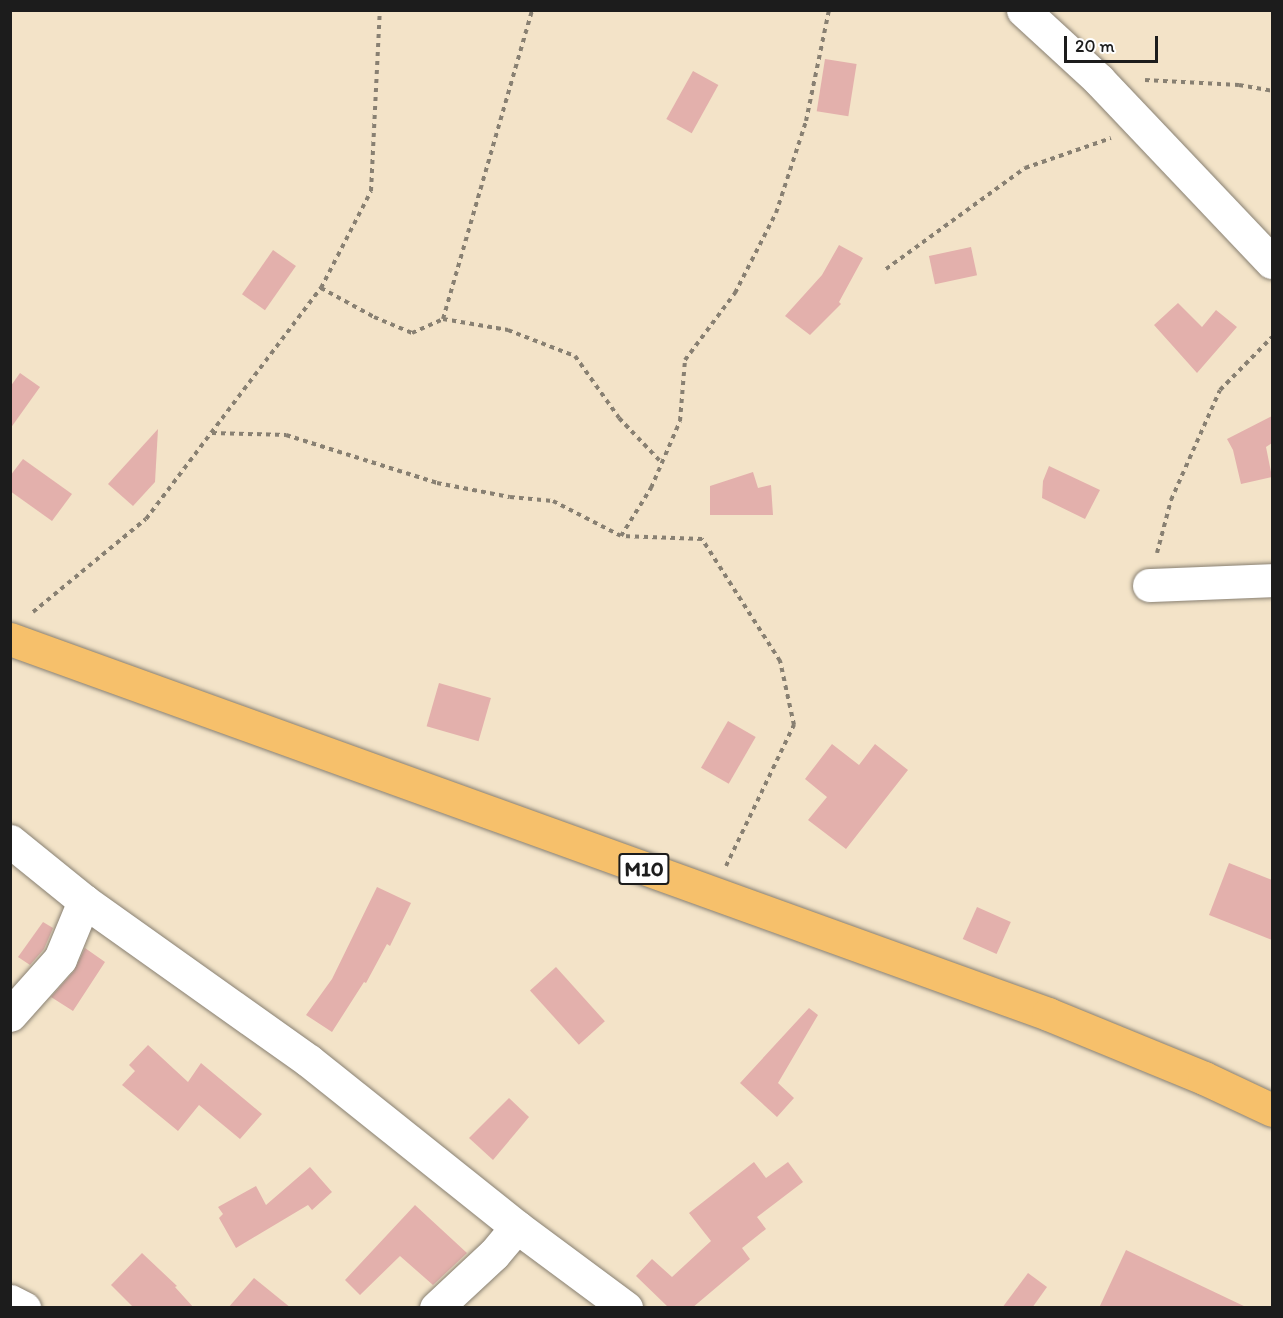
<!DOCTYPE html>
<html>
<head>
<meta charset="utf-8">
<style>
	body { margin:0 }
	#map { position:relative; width:1283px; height:1318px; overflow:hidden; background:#f3e3c8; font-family:Itim,sans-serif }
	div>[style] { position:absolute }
	.building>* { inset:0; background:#e3b0ac; transform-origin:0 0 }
	.path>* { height:4px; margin-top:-2px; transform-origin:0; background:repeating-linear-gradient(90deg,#888072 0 4.5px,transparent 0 9px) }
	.roads { filter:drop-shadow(0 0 2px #888072) drop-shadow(0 0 2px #888072) }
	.minor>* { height:33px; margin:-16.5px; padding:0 16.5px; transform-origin:16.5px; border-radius:16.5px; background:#fff }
	.major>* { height:33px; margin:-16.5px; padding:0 16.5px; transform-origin:16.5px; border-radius:16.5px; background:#f6c06b }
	span { translate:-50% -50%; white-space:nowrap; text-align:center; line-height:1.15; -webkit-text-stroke:5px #fff; paint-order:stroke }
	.shield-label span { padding:2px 4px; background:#fff; border:2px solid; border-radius:4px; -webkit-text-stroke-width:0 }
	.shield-label { font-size:21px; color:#1c1c1c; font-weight:700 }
	.frame { position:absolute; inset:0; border:12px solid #1c1c1c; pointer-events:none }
	.scale { position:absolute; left:1064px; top:36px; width:94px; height:27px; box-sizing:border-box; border:3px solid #1c1c1c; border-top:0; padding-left:8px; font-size:18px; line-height:21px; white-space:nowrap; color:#1c1c1c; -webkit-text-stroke:4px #fff; paint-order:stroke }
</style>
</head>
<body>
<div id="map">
	<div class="building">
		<i style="left:825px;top:59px;width:32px;height:53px;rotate:9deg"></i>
		<i style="left:693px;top:71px;width:29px;height:55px;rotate:29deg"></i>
		<i style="clip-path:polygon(839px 245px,863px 258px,839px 302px,841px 304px,810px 335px,785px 316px,822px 275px)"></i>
		<i style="left:971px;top:247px;width:29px;height:43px;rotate:78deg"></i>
		<i style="left:273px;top:250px;width:28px;height:54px;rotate:35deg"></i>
		<i style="clip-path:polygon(1178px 303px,1202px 327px,1216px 310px,1237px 327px,1197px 373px,1154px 325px)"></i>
		<i style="clip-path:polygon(20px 373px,40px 387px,10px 429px,10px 387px)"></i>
		<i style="clip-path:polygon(1272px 416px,1272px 443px,1266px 447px,1272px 477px,1241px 484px,1233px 450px,1227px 439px)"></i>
		<i style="clip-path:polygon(158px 429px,155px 482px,133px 506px,108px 484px)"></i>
		<i style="clip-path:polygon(23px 459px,72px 494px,52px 521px,10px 491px,10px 476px)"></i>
		<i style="clip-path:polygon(1049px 466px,1100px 490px,1085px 519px,1042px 498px,1043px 481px)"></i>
		<i style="clip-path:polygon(753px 472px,758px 488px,771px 485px,773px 515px,710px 515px,710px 486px)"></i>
		<i style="left:439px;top:683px;width:54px;height:45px;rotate:16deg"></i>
		<i style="left:728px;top:721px;width:32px;height:54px;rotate:30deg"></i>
		<i style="clip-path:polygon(832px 744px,859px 765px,875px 744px,908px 770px,846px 849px,808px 820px,827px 797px,805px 779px)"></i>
		<i style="clip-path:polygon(1229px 863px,1272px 880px,1272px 940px,1209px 915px)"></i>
		<i style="clip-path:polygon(377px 887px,411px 903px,390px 946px,387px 944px,366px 983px,364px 982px,332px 1032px,306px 1015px,332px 979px)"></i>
		<i style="left:977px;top:907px;width:37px;height:35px;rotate:24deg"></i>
		<i style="clip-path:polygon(43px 922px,53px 928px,44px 949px,30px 965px,18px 957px)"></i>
		<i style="clip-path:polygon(85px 948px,105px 962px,73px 1011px,51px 997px,74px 971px)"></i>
		<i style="left:556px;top:967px;width:73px;height:35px;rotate:48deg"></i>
		<i style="clip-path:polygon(809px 1008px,818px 1015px,778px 1083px,794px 1098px,777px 1117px,740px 1083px)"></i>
		<i style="clip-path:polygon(148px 1045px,188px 1082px,201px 1063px,262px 1114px,240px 1139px,199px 1105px,178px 1131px,122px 1085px,135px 1071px,129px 1065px)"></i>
		<i style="clip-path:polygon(509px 1098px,529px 1117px,493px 1160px,469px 1138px)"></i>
		<i style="clip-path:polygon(754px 1162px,766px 1178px,788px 1162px,803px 1182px,757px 1217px,766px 1229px,742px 1248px,750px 1259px,692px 1308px,669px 1308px,636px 1276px,652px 1259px,672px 1277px,711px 1241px,689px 1213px)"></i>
		<i style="clip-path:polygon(310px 1167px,332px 1192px,312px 1210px,308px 1205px,236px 1248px,219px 1218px,223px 1214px,218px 1207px,256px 1186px,266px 1205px)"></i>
		<i style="clip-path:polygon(415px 1205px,467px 1253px,433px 1285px,400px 1256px,360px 1295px,345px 1280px)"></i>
		<i style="clip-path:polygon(1126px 1250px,1248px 1308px,1099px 1308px)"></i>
		<i style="clip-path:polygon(142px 1253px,177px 1286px,175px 1287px,194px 1308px,134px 1308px,111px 1285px)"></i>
		<i style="clip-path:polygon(1028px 1273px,1047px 1287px,1032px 1308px,1002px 1308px)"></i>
		<i style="clip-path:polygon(254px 1278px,291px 1308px,228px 1308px)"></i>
	</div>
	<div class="path">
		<i style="left:1145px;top:80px;width:94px;rotate:3deg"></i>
		<i style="left:1239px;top:85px;width:34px;rotate:10deg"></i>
		<i style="left:886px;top:269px;width:172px;rotate:-36deg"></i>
		<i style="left:1025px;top:168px;width:91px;rotate:-19.2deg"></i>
		<i style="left:321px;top:288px;width:60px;rotate:28.7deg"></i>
		<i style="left:374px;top:317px;width:41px;rotate:22.8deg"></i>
		<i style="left:412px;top:333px;width:34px;rotate:-24deg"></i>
		<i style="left:443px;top:319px;width:66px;rotate:9.6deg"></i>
		<i style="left:508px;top:330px;width:72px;rotate:21.2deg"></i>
		<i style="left:575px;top:356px;width:76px;rotate:54.6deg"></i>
		<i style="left:619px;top:418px;width:62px;rotate:46.3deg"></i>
		<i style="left:443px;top:319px;width:322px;rotate:-73.9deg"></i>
		<i style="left:212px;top:433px;width:74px;rotate:1.5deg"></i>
		<i style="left:286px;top:435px;width:158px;rotate:17.6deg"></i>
		<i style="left:437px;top:483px;width:74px;rotate:10.9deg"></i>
		<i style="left:510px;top:497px;width:43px;rotate:5.3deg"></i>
		<i style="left:553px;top:501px;width:76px;rotate:27.2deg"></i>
		<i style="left:1157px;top:553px;width:55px;rotate:-75.2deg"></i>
		<i style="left:1171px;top:500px;width:120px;rotate:-66deg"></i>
		<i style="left:1220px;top:390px;width:74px;rotate:-45.5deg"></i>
		<i style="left:33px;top:612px;width:146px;rotate:-39.5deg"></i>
		<i style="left:146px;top:519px;width:290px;rotate:-52.9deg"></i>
		<i style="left:321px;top:288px;width:109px;rotate:-62.7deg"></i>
		<i style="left:371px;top:191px;width:181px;rotate:-87.2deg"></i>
		<i style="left:726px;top:866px;width:157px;rotate:-64.3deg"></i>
		<i style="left:794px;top:725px;width:66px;rotate:-102.3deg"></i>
		<i style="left:780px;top:661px;width:145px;rotate:-122.6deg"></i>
		<i style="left:702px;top:539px;width:81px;rotate:-177.9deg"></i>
		<i style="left:621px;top:536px;width:57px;rotate:-58deg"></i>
		<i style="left:651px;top:488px;width:73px;rotate:-66.6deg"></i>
		<i style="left:680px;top:421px;width:61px;rotate:-85.3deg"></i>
		<i style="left:685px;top:360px;width:84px;rotate:-53.3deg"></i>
		<i style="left:735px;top:293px;width:90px;rotate:-62.9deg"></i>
		<i style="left:776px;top:213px;width:97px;rotate:-71.9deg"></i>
		<i style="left:806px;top:121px;width:113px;rotate:-78.3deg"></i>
	</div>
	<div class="roads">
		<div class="minor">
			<i style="left:1023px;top:10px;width:103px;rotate:42.6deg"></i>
			<i style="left:1099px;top:80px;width:251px;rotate:46.5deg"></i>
			<i style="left:1149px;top:585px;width:123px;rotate:-2.3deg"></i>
			<i style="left:10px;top:841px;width:95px;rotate:39deg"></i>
			<i style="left:84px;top:901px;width:276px;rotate:35.4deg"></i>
			<i style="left:309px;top:1061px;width:266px;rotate:38.6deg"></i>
			<i style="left:517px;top:1227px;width:136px;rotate:36.6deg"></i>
			<i style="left:10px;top:1015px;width:75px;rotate:-48.2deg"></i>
			<i style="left:60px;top:959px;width:63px;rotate:-67.5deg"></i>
			<i style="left:10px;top:1301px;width:16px;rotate:27deg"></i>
			<i style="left:436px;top:1308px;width:79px;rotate:-43deg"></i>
			<i style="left:494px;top:1254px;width:35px;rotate:-50deg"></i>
		</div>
		<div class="major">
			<i style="left:10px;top:639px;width:1104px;rotate:19.86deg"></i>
			<i style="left:1048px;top:1014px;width:169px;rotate:22.3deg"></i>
			<i style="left:1204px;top:1078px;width:75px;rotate:25.2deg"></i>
		</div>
	</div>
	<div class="shield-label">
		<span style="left:644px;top:869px">M10</span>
	</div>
	<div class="frame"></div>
	<div class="scale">20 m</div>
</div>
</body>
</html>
